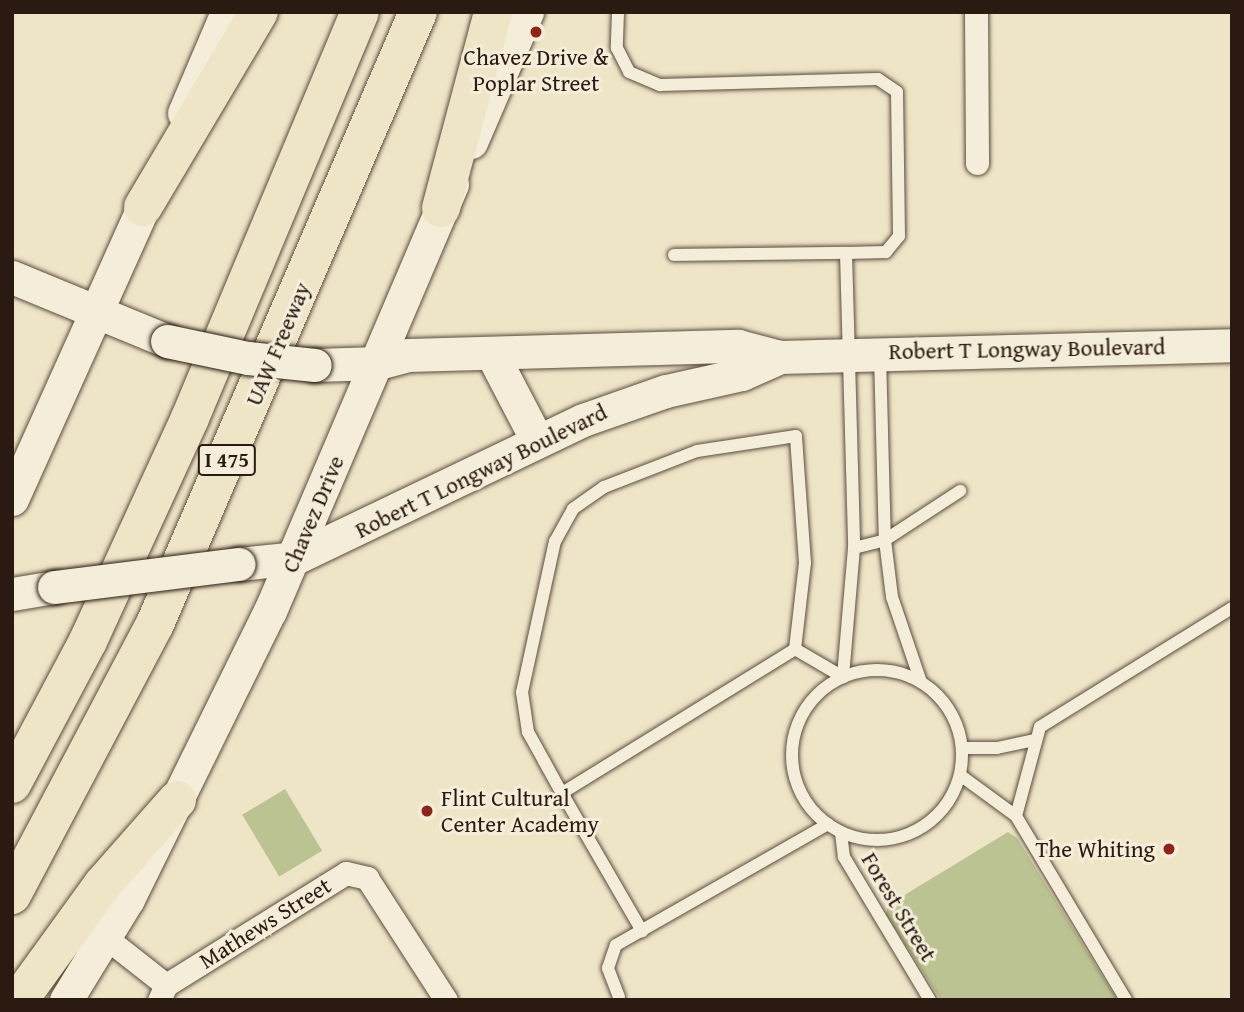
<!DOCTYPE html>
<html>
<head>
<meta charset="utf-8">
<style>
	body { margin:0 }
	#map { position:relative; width:1244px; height:1012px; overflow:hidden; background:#eee4c6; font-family:"Gentium Book Plus",serif }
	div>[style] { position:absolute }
	.green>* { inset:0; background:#bcc392; transform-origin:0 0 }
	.roads { filter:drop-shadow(0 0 2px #5c4c3e) drop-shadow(0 0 2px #5c4c3e) }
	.lane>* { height:12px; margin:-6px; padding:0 6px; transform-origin:6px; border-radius:6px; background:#f4edda }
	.lane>.ring { margin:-6px; padding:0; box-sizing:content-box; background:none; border:12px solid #f4edda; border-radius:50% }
	.street>* { height:23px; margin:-11.5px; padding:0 11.5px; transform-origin:11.5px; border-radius:11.5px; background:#f4edda }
	.secondary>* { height:33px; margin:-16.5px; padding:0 16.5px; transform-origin:16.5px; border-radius:16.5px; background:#f4edda }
	.highway>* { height:38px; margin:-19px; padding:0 19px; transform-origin:19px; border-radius:19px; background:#eee4c6 }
	.bridges { filter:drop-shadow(0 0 2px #2b1a11) drop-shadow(0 0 2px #2b1a11) }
	.secondary-bridge>* { height:33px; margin:-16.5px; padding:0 16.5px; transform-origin:16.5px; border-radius:16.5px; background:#f4edda }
	.dots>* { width:19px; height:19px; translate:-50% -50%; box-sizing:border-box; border:4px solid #f4edda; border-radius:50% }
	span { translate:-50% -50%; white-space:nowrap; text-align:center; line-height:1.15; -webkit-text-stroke:6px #f4edda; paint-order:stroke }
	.shield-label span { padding:2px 5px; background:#f4edda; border:2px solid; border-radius:5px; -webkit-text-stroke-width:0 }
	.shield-label { font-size:21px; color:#2b1a11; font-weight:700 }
	.poi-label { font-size:23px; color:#2b1a11 }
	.left { translate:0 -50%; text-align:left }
	.right { translate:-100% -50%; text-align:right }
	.street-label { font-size:23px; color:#2b1a11 }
	.frame { position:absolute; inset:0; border:14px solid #2b1a11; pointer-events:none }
</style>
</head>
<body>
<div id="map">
	<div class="green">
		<i style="left:285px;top:789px;width:72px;height:50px;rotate:59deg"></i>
		<i style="clip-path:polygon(1008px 832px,1017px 838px,1117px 1000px,941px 1000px,886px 915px,888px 905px)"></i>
	</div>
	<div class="roads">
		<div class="lane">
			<i style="left:618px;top:12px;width:36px;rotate:92deg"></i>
			<i style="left:617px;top:48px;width:27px;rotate:63deg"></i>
			<i style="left:629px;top:72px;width:34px;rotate:23deg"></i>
			<i style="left:660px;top:85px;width:218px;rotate:-1.6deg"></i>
			<i style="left:878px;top:79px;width:23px;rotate:34deg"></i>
			<i style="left:897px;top:92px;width:144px;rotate:89.2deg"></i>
			<i style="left:899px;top:236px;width:21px;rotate:129deg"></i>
			<i style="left:886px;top:252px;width:40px;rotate:178.6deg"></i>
			<i style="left:846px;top:253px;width:295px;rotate:88.4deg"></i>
			<i style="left:854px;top:548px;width:129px;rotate:94.9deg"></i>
			<i style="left:674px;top:255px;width:172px;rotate:-0.7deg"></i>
			<i style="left:880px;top:355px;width:185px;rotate:88.5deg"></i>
			<i style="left:885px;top:540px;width:57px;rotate:83deg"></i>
			<i style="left:892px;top:597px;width:90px;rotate:71.2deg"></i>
			<i style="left:854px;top:548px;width:32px;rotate:-14deg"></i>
			<i style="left:885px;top:540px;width:90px;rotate:-33.2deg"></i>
			<i style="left:795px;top:649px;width:56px;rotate:30.3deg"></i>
			<i class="ring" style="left:792px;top:670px;width:158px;height:158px"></i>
			<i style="left:962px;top:748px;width:35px"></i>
			<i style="left:997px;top:748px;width:39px;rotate:-12deg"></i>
			<i style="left:960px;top:775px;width:69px;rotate:36.2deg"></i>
			<i style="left:1016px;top:816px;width:214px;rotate:59.1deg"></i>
			<i style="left:562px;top:793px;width:274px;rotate:-31.7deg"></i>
			<i style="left:795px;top:649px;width:87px;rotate:-83.4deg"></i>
			<i style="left:805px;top:563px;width:127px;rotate:-94.1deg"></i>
			<i style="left:796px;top:436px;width:100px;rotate:171.4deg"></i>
			<i style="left:697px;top:451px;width:100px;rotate:158.8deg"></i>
			<i style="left:604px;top:487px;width:38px;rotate:145deg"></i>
			<i style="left:573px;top:509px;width:37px;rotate:119deg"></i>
			<i style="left:555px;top:541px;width:155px;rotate:102.3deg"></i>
			<i style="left:522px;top:692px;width:40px;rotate:81.5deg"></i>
			<i style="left:528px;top:732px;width:33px;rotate:61deg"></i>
			<i style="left:544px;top:761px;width:37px;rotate:61deg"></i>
			<i style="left:562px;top:793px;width:160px;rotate:59.9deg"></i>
			<i style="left:1016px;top:816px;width:92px;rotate:-74.9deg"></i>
			<i style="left:1040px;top:727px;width:226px;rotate:-31.8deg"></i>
			<i style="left:841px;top:833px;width:24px;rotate:83deg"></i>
			<i style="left:844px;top:857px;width:167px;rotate:59deg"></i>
			<i style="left:619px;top:997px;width:31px;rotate:-111deg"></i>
			<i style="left:608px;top:968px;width:24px;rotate:-71deg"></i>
			<i style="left:616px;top:945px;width:244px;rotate:-29.7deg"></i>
		</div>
		<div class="street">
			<i style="left:976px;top:12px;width:151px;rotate:89.6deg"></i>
			<i style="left:105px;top:937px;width:78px;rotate:38.2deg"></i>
			<i style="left:159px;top:1000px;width:17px;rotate:-65deg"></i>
			<i style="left:166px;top:985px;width:212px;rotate:-31.9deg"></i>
			<i style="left:346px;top:873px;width:22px;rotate:13deg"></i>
			<i style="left:367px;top:878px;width:145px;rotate:57.1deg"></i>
		</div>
		<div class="secondary">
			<i style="left:184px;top:113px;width:110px;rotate:-66.9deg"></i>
			<i style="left:471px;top:142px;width:142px;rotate:-66.7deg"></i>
			<i style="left:12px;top:277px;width:168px;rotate:22.4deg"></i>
			<i style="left:493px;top:356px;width:95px;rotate:62.4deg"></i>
			<i style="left:315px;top:365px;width:63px;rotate:-1.8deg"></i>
			<i style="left:378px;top:363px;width:31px;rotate:-15deg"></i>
			<i style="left:408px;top:355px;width:330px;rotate:-1.6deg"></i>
			<i style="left:738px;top:346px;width:43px;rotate:14.7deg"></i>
			<i style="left:780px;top:357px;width:452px;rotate:-1.5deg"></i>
			<i style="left:12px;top:499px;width:344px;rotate:-65.8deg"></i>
			<i style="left:239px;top:564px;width:56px;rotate:-6.1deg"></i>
			<i style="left:295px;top:558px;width:319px;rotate:-25.6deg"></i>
			<i style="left:583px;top:420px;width:88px;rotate:-19.3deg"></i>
			<i style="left:666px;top:391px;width:78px;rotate:-12.6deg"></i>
			<i style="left:742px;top:374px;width:42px;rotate:-24.1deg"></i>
			<i style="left:12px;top:594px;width:43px;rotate:-9.5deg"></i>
			<i style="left:66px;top:1000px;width:119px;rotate:-58.5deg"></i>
			<i style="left:128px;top:899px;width:321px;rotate:-63.8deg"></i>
			<i style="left:270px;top:611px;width:464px;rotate:-66.9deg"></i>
		</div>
		<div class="highway">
			<i style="left:143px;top:207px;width:227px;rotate:-59.3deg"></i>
			<i style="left:441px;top:208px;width:203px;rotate:-75.1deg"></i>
			<i style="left:12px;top:784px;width:162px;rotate:-62deg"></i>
			<i style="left:88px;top:641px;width:245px;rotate:-65.4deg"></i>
			<i style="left:190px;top:418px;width:440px;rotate:-67.3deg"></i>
			<i style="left:12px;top:895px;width:306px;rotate:-62.2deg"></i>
			<i style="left:155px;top:624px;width:666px;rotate:-66.74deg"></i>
			<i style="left:19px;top:1000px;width:143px;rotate:-54.1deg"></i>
			<i style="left:103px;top:884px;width:112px;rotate:-48.6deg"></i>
		</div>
	</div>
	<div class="bridges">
		<div class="secondary-bridge">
			<i style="left:167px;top:341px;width:83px;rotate:11.9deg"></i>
			<i style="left:248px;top:358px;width:67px;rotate:6deg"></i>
			<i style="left:54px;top:587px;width:186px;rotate:-7.1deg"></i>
		</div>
	</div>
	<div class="dots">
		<i style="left:536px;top:32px;background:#8f2418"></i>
		<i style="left:427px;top:811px;background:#8f2418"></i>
		<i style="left:1169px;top:849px;background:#8f2418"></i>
	</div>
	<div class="shield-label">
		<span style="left:227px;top:460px">I 475</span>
	</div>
	<div class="poi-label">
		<span style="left:536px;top:70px">Chavez Drive &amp;<br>Poplar Street</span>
		<span class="left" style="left:441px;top:811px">Flint Cultural<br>Center Academy</span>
		<span class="right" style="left:1155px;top:849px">The Whiting</span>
	</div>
	<div class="street-label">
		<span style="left:278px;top:344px;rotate:-67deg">UAW Freeway</span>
		<span style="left:1027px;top:349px;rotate:-1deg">Robert T Longway Boulevard</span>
		<span style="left:481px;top:471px;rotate:-26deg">Robert T Longway Boulevard</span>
		<span style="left:313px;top:514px;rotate:-67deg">Chavez Drive</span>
		<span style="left:899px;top:907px;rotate:59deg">Forest Street</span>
		<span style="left:265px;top:923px;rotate:-32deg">Mathews Street</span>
	</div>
	<div class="frame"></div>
</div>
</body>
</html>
